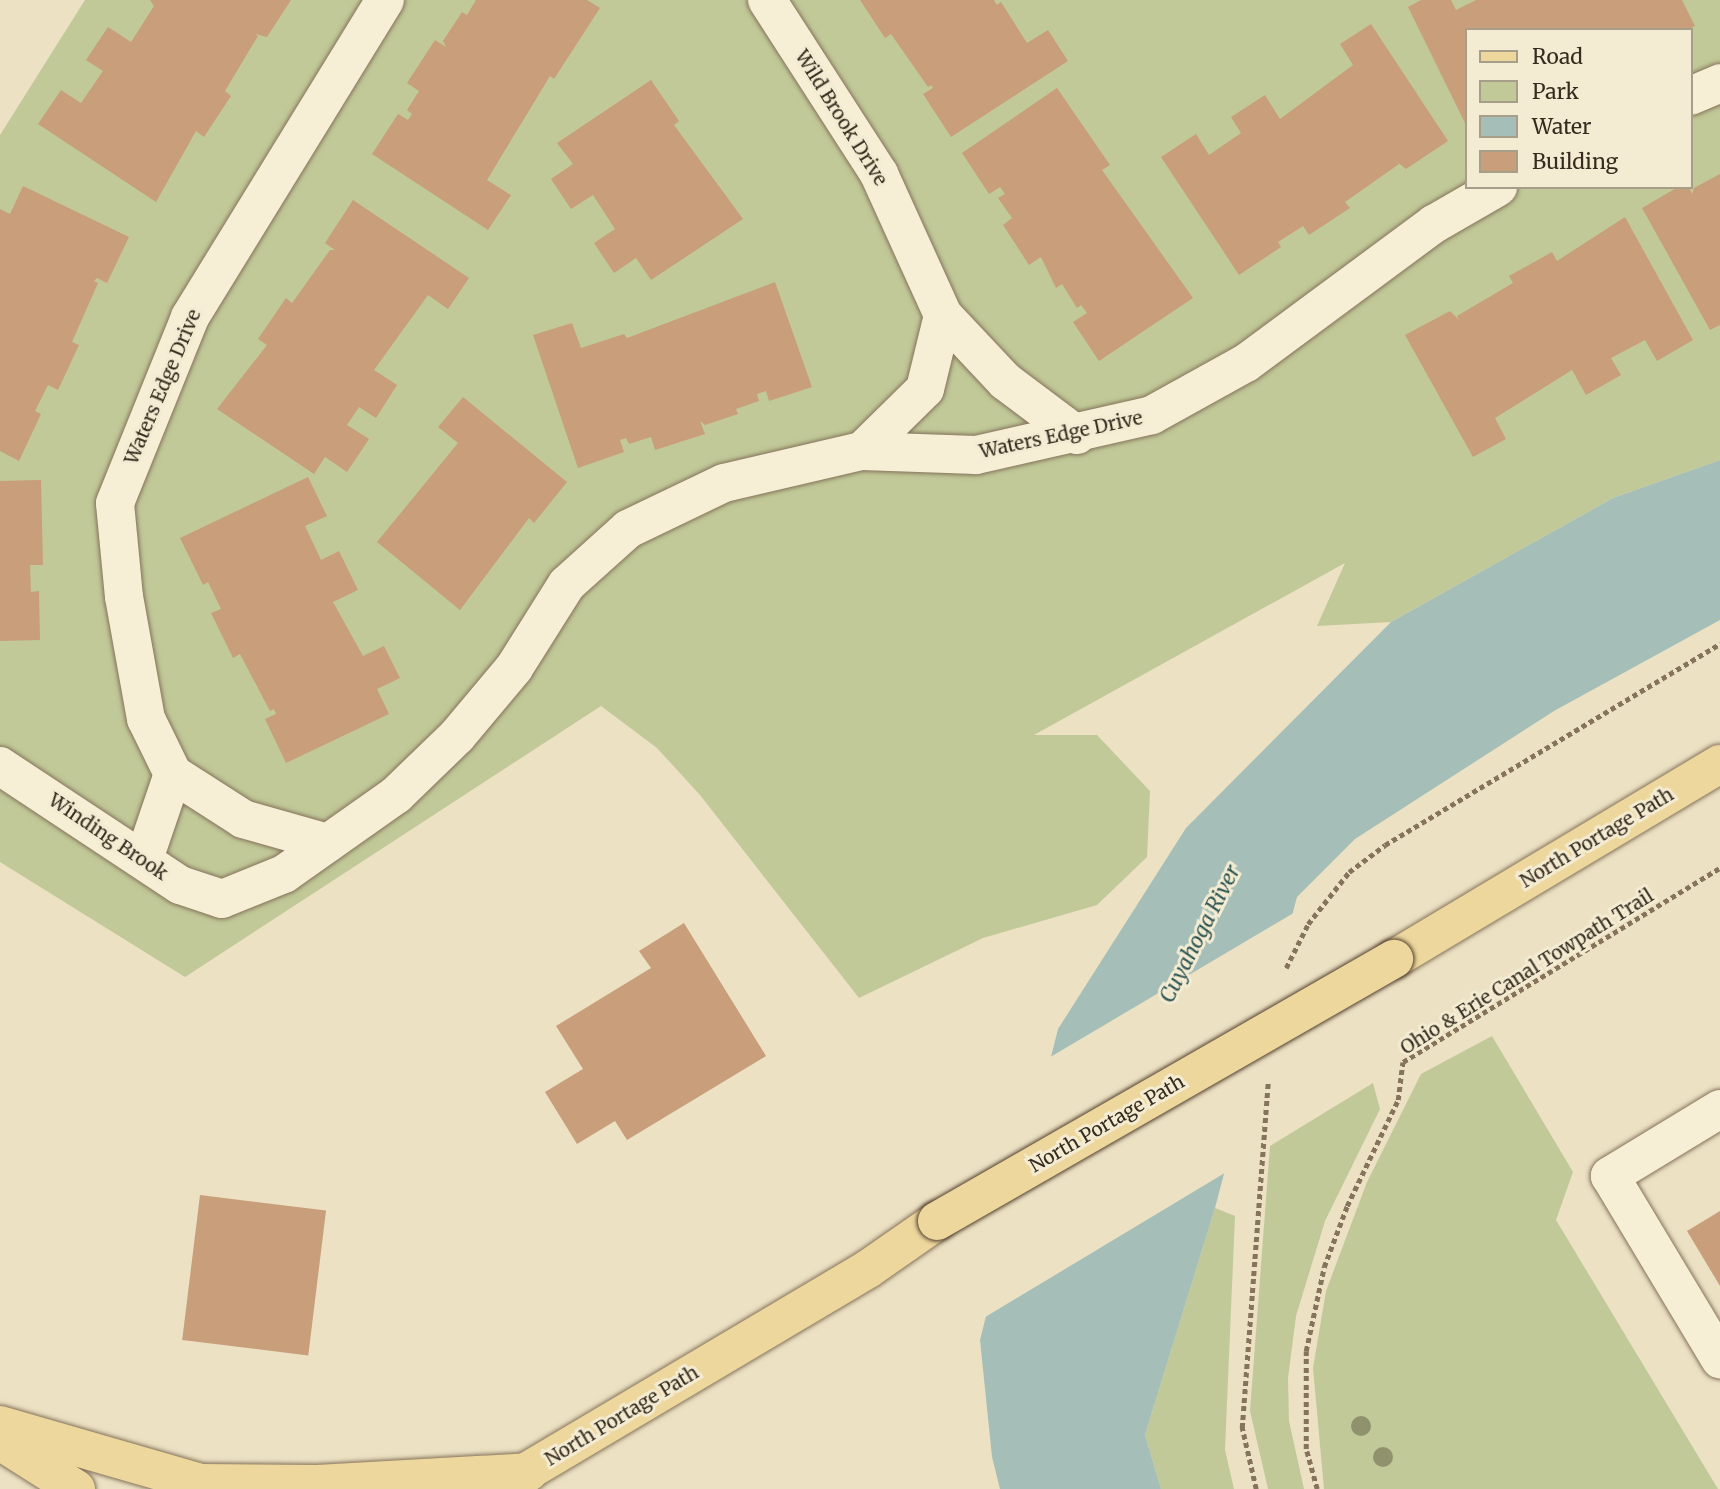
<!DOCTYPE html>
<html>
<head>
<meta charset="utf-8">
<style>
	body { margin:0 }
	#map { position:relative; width:1720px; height:1489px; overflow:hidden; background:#ece1c3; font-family:Merriweather,serif }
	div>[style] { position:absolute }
	.green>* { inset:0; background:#c1c998 }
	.water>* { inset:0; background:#a5bfb8 }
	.pier>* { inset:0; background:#ece1c3 }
	.building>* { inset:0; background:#c89e7b; transform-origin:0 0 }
	.path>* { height:4.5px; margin-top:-2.25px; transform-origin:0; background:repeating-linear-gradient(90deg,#85735b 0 5px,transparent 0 8.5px) }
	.roads { filter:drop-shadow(0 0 2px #85735b) drop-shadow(0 0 2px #85735b) }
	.minor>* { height:38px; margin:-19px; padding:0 19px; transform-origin:19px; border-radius:19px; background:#f7eed6 }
	.major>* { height:38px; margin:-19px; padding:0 19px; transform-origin:19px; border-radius:19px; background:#edd79d }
	.bridges { filter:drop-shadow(0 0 2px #53412f) drop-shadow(0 0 2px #53412f) }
	.major-bridge>* { height:38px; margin:-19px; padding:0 19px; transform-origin:19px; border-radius:19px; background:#edd79d }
	.trees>* { width:20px; height:20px; margin:-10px; border-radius:50%; background:#90926d }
	span { translate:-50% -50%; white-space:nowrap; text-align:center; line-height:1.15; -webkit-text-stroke:6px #f3ebd2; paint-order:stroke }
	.street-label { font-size:19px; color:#362b1e }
	.water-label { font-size:21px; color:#2e5554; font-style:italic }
	.legend { position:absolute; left:1465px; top:28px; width:228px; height:161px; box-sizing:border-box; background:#f3ebd2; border:2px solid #a79e8a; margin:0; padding:9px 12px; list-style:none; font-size:21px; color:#362b1e }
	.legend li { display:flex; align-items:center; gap:14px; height:35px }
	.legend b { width:35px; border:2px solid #a79e8a }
</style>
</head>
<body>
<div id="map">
	<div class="green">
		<i style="clip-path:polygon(evenodd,85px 0,1720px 0,1720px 460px,1613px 498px,1391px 622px,1317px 626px,1345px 563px,1034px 735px,1097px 735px,1150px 791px,1147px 857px,1097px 905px,983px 938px,859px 998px,700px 795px,657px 748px,601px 706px,185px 977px,0 862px,0 135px,85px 0,1466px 30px,1690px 30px,1690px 187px,1466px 187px,1466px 30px)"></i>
		<i style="clip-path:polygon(1492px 1036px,1573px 1172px,1556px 1220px,1718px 1489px,1324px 1489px,1313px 1368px,1326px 1291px,1367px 1182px,1421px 1074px)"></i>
		<i style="clip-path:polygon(1373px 1083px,1380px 1109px,1325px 1221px,1296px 1316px,1288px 1378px,1289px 1421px,1304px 1489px,1268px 1489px,1250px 1411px,1270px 1146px)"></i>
		<i style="clip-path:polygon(1215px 1208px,1235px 1216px,1225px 1450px,1234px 1489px,1161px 1489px,1145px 1435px)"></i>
	</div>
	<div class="water">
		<i style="clip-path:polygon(1720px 460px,1720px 620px,1554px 711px,1355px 839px,1297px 897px,1215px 1208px,1145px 1435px,1161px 1489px,1000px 1489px,992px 1457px,980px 1340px,1058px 1029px,1186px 828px,1391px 622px,1613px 498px)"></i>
	</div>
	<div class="pier">
		<i style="clip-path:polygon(1297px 911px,1228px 1171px,982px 1319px,1047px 1059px)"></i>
	</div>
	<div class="building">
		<i style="clip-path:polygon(150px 0,291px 0,267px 37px,255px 34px,258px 36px,225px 91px,231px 96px,204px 137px,196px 131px,156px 202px,38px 124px,61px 90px,81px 103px,103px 71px,86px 60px,108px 27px,131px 42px,154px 6px)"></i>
		<i style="clip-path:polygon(476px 0,587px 0,600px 8px,554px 79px,550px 76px,487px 180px,511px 195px,488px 230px,372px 154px,398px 114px,408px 120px,412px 114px,407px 110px,419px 91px,407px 83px,435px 40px,446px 47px,443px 41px,462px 12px,467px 15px)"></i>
		<i style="clip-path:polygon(860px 0,994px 0,997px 5px,1001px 2px,1027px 43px,1048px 30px,1068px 61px,951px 137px,923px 94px,933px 88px,931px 85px,928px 87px,891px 34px,885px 38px)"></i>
		<i style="clip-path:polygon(1421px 0,1451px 0,1456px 10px,1476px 0,1682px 0,1695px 26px,1687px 30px,1466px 30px,1466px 125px,1408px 7px)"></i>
		<i style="clip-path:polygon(1371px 24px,1448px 141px,1406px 169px,1396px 161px,1399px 164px,1345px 202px,1350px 208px,1309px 235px,1303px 226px,1278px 242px,1281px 247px,1239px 275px,1161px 157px,1196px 134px,1209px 155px,1241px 133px,1231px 117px,1265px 95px,1280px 119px,1353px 65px,1340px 44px)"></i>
		<i style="clip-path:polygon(651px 80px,679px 121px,674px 125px,743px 219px,651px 280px,636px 258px,614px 273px,594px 243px,615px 229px,593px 195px,571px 209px,551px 179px,573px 164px,557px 143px)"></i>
		<i style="clip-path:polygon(1057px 88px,1110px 165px,1102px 170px,1193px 298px,1099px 361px,1073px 322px,1087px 313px,1081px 305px,1077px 308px,1062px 284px,1056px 288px,1041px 257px,1029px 265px,1003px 225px,1012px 218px,998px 198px,1005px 194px,1000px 187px,989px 194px,962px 153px)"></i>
		<i style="clip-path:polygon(1720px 174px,1720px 325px,1710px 330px,1642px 208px,1678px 187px,1689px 187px,1692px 194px,1694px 188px)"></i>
		<i style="clip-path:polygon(23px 186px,129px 237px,107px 283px,97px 278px,94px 281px,98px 283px,72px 342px,79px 345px,58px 390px,48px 385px,35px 411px,41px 414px,19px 461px,0 451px,0 209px,10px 214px)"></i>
		<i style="clip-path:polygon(353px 200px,469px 278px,448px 309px,428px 295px,374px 370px,397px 385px,376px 418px,359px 407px,347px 425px,369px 439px,347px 472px,325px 457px,314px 474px,217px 409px,267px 345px,258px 339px,286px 298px,292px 303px,330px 250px,335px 250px,325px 243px)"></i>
		<i style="clip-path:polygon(1625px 217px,1693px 340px,1657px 361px,1645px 340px,1611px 358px,1621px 375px,1586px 395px,1572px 370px,1495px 418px,1506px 439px,1473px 457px,1405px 335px,1450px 311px,1459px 320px,1457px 316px,1513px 283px,1509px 276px,1552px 252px,1557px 261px)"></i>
		<i style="clip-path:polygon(775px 282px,812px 387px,769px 401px,766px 391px,757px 394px,759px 401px,736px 409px,738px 414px,705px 425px,700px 421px,705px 434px,655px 450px,651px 437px,629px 444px,626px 438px,620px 440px,624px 452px,578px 468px,533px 335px,572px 323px,581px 348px,624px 334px,627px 338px)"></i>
		<i style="clip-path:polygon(463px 397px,567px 482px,534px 523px,529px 518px,460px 610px,377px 542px,458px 443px,438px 427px)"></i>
		<i style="clip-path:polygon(308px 477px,327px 516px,305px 526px,321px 560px,339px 551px,358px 590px,333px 602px,363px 656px,384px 646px,400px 678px,377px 689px,389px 714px,286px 763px,265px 719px,276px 714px,274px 709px,270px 711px,240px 654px,233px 658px,211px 613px,221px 609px,208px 582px,203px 585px,180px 538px)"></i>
		<i style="clip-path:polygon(41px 480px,43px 565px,30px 565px,31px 592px,39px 591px,40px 640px,0 641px,0 481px)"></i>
		<i style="clip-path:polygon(684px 923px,766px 1056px,627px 1140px,615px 1121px,577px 1144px,545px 1092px,583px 1069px,556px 1026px,651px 968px,639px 951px)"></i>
		<i style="left:200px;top:1195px;width:127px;height:146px;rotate:7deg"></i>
		<i style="clip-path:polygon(1720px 1211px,1720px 1286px,1687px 1231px)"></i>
	</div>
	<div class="path">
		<i style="left:1286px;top:968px;width:49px;rotate:-63.4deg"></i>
		<i style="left:1308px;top:924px;width:66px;rotate:-51.7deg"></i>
		<i style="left:1349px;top:872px;width:45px;rotate:-36.9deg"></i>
		<i style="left:1385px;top:845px;width:391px;rotate:-31deg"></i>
		<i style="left:1256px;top:1489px;width:63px;rotate:-102.9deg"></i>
		<i style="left:1242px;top:1428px;width:346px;rotate:-85.7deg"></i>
		<i style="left:1317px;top:1489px;width:41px;rotate:-105.4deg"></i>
		<i style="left:1306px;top:1449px;width:98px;rotate:-90deg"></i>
		<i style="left:1306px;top:1351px;width:86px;rotate:-77.9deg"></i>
		<i style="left:1324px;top:1267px;width:65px;rotate:-69.3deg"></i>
		<i style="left:1347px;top:1206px;width:118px;rotate:-64.3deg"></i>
		<i style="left:1398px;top:1100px;width:38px;rotate:-83deg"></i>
		<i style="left:1403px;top:1062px;width:372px;rotate:-31.5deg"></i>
	</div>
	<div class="roads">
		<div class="minor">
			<i style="left:767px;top:0;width:207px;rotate:57.2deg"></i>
			<i style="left:879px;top:174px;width:155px;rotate:65.6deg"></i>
			<i style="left:943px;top:315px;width:91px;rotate:46.8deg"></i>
			<i style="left:1005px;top:381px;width:90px;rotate:36.9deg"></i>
			<i style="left:1690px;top:96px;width:33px;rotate:-23deg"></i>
			<i style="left:862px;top:451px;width:88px;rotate:-44.5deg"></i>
			<i style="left:925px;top:389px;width:76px;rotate:-76.3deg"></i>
			<i style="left:0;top:766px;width:216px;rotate:33.5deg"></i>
			<i style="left:180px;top:885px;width:44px;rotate:18.4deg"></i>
			<i style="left:222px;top:899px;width:67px;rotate:-22deg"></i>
			<i style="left:284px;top:874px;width:137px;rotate:-35.2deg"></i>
			<i style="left:396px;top:795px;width:85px;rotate:-44deg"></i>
			<i style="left:457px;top:736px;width:89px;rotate:-50deg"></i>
			<i style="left:514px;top:668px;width:99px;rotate:-57.8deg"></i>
			<i style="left:567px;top:584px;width:82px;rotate:-42deg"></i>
			<i style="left:628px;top:529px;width:106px;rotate:-25.6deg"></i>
			<i style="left:724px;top:483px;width:142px;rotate:-13.1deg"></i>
			<i style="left:862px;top:451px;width:114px;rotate:2deg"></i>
			<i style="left:976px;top:455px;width:180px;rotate:-12.8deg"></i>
			<i style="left:1152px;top:415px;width:107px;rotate:-29deg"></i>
			<i style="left:1246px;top:363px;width:234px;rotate:-36.5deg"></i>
			<i style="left:1434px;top:224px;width:74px;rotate:-30deg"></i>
			<i style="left:173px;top:774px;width:83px;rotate:32.7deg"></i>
			<i style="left:243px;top:819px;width:88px;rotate:15.8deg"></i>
			<i style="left:144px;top:859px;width:90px;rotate:-71.2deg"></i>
			<i style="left:173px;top:774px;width:61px;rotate:-116.1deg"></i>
			<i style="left:146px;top:719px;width:124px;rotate:-100.2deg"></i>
			<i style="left:124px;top:597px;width:94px;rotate:-95.5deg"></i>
			<i style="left:115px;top:503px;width:201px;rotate:-68deg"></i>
			<i style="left:190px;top:317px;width:372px;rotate:-58.4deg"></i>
			<i style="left:1720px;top:1109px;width:129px;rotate:148.7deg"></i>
			<i style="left:1610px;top:1176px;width:214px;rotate:59deg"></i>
		</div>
		<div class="major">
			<i style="left:1394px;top:959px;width:380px;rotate:-30.9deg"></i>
			<i style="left:0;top:1425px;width:209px;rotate:16.1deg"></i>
			<i style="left:201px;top:1483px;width:116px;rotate:0.5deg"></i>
			<i style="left:317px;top:1484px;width:212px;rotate:-3.2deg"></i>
			<i style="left:0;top:1441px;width:90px;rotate:32.3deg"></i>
			<i style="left:506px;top:1484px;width:421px;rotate:-30.7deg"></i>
			<i style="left:868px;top:1269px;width:84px;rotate:-34.8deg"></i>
		</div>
	</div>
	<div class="bridges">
		<div class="major-bridge">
			<i style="left:937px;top:1221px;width:527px;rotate:-29.83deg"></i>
		</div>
	</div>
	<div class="trees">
		<i style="left:1361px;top:1426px"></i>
		<i style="left:1383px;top:1457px"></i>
	</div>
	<div class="street-label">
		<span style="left:841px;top:118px;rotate:58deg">Wild Brook Drive</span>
		<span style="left:163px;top:387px;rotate:-67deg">Waters Edge Drive</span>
		<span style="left:1061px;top:435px;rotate:-12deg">Waters Edge Drive</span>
		<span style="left:108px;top:837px;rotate:34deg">Winding Brook</span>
		<span style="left:1597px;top:838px;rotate:-31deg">North Portage Path</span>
		<span style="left:1527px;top:972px;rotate:-32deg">Ohio &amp; Erie Canal Towpath Trail</span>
		<span style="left:1107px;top:1124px;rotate:-30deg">North Portage Path</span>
		<span style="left:622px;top:1416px;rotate:-31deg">North Portage Path</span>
	</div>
	<div class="water-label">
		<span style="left:1200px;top:934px;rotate:-63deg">Cuyahoga River</span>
	</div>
	<ul class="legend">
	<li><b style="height:9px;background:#edd79d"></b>Road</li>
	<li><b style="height:19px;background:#c1c998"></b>Park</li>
	<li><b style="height:19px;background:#a5bfb8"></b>Water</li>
	<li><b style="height:19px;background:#c89e7b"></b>Building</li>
	</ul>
</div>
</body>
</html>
